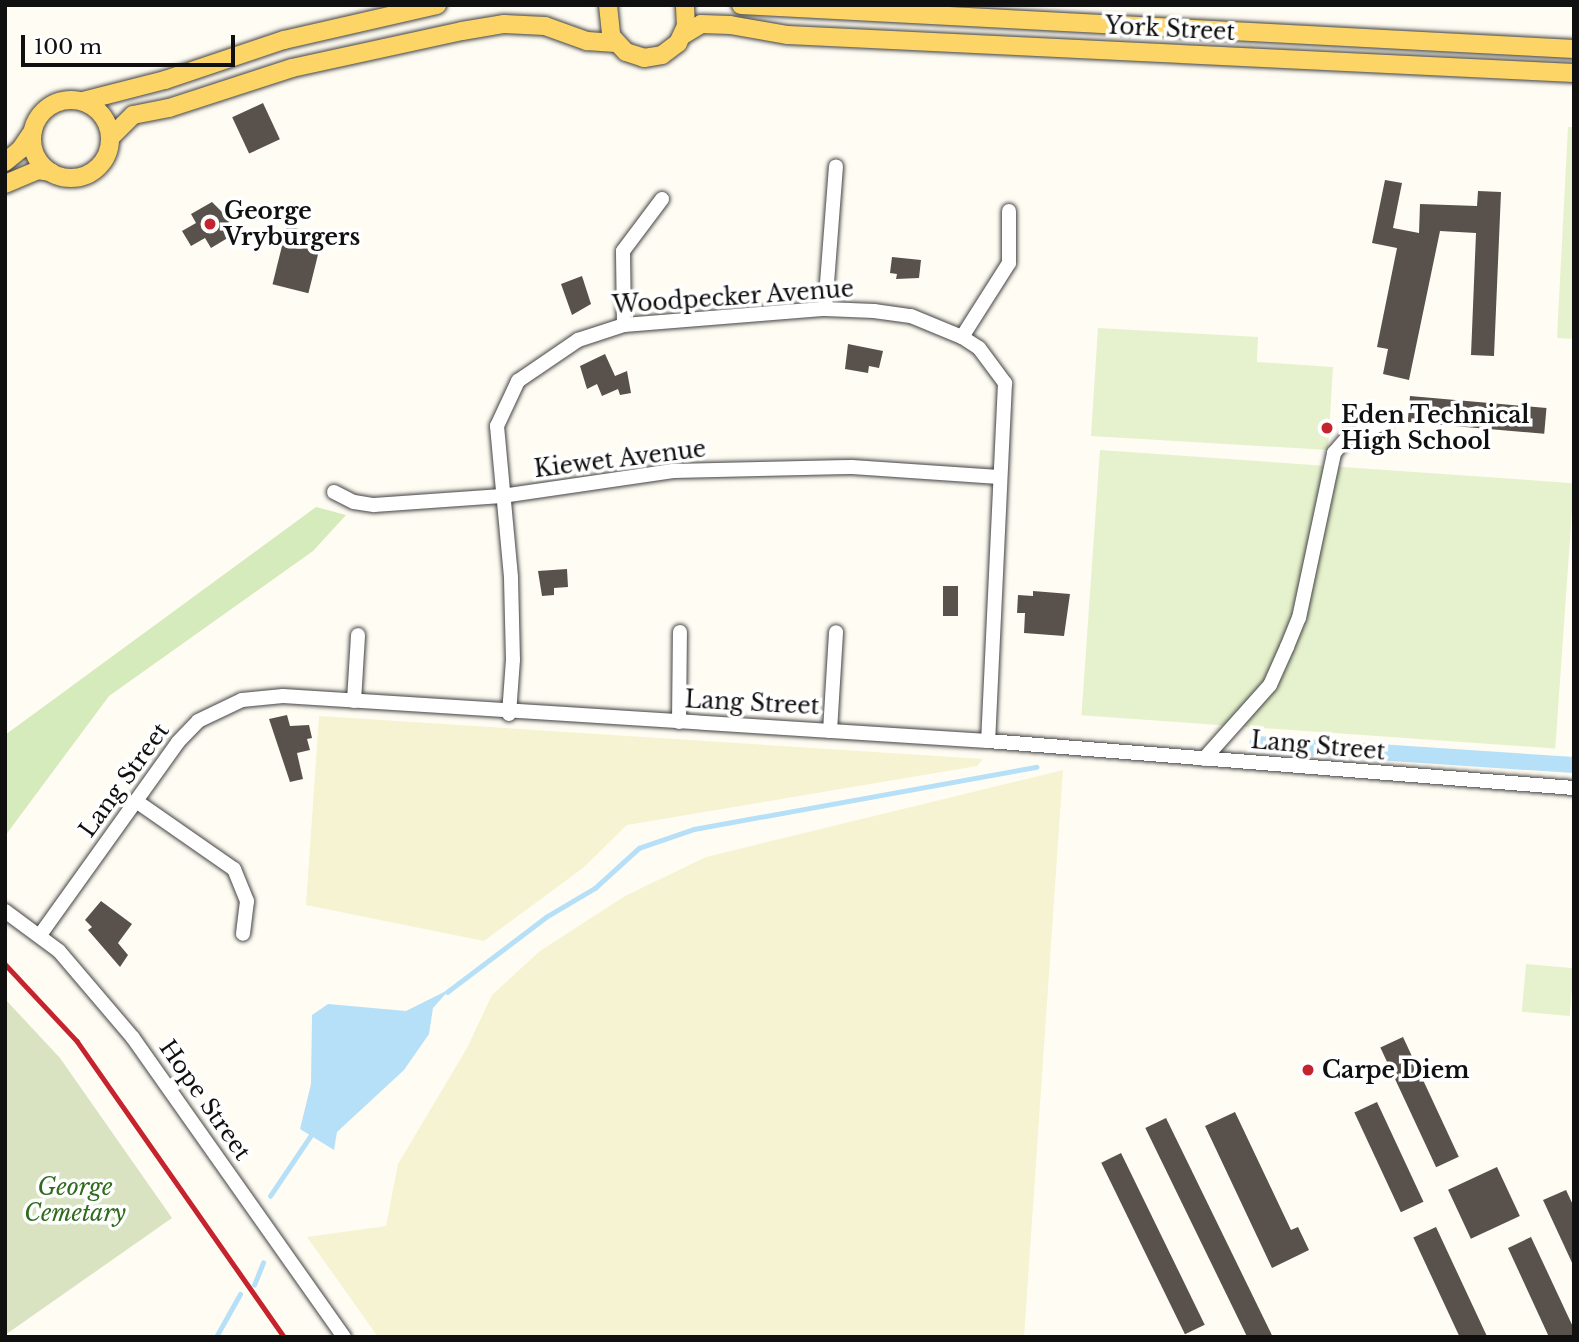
<!DOCTYPE html>
<html>
<head>
<meta charset="utf-8">
<style>
	body { margin:0 }
	#map { position:relative; width:1579px; height:1342px; overflow:hidden; background:#fffcf3; font-family:"Libre Baskerville",serif }
	div>[style] { position:absolute }
	.farmland>* { inset:0; background:#f6f3d2 }
	.green>* { inset:0; background:#d5ebbb }
	.cemetery>* { inset:0; background:#d9e3c2 }
	.pitch>* { inset:0; background:#e6f2cd; transform-origin:0 0 }
	.water>* { inset:0; background:#b6e0f8 }
	.stream>* { height:4.5px; margin:-2.25px; padding:0 2.25px; transform-origin:2.25px; border-radius:2.25px; background:#b6e0f8 }
	.canal>* { height:16px; margin:-8px; padding:0 8px; transform-origin:8px; border-radius:8px; background:#b6e0f8 }
	.building>* { inset:0; background:#59514c; transform-origin:0 0 }
	.roads { filter:drop-shadow(0 0 2px #434343) drop-shadow(0 0 2px #434343) }
	.minor>* { height:14px; margin:-7px; padding:0 7px; transform-origin:7px; border-radius:7px; background:#fff }
	.major>* { height:18px; margin:-9px; padding:0 9px; transform-origin:9px; border-radius:9px; background:#fcd566 }
	.major>.ring { margin:-9px; padding:0; box-sizing:content-box; background:none; border:18px solid #fcd566; border-radius:50% }
	.rail>* { height:4.5px; margin:-2.25px; padding:0 2.25px; transform-origin:2.25px; border-radius:2.25px; background:#c5232d }
	.dots>* { width:19px; height:19px; translate:-50% -50%; box-sizing:border-box; border:4px solid #fff; border-radius:50% }
	span { translate:-50% -50%; white-space:nowrap; text-align:center; line-height:1.15; -webkit-text-stroke:7px #fff; paint-order:stroke }
	.street-label { font-size:23px; color:#101010 }
	.poi-label { font-size:23px; color:#101010; font-weight:700 }
	.left { translate:0 -50%; text-align:left }
	.park-label { font-size:23px; color:#2e6b1d; font-style:italic }
	.frame { position:absolute; inset:0; border:7px solid #101010; pointer-events:none }
	.scale { position:absolute; left:21px; top:35px; width:214px; height:32px; box-sizing:border-box; border:4px solid #101010; border-top:0; padding-left:9px; font-size:21px; line-height:24px; white-space:nowrap; color:#101010; -webkit-text-stroke:5px #fff; paint-order:stroke }
</style>
</head>
<body>
<div id="map">
	<div class="farmland">
		<i style="clip-path:polygon(319px 716px,983px 759px,977px 766px,627px 825px,583px 868px,484px 941px,306px 905px)"></i>
		<i style="clip-path:polygon(1063px 770px,1024px 1337px,378px 1337px,307px 1237px,386px 1226px,398px 1164px,467px 1048px,492px 995px,540px 951px,625px 896px,706px 857px)"></i>
	</div>
	<div class="green">
		<i style="clip-path:polygon(316px 507px,346px 515px,313px 551px,109px 696px,5px 836px,5px 735px)"></i>
	</div>
	<div class="cemetery">
		<i style="clip-path:polygon(5px 999px,60px 1058px,172px 1218px,5px 1335px)"></i>
	</div>
	<div class="pitch">
		<i style="clip-path:polygon(1568px 127px,1574px 127px,1574px 339px,1557px 338px)"></i>
		<i style="clip-path:polygon(1098px 328px,1258px 337px,1257px 362px,1333px 367px,1328px 450px,1091px 436px)"></i>
		<i style="left:1100px;top:450px;width:475px;height:266px;rotate:4deg"></i>
		<i style="left:1526px;top:964px;width:48px;height:48px;rotate:5deg"></i>
	</div>
	<div class="water">
		<i style="clip-path:polygon(450px 989px,433px 1008px,429px 1034px,404px 1070px,337px 1132px,334px 1150px,300px 1129px,311px 1084px,312px 1015px,328px 1004px,406px 1011px)"></i>
	</div>
	<div class="stream">
		<i style="left:447px;top:992px;width:124px;rotate:-37.1deg"></i>
		<i style="left:546px;top:917px;width:57px;rotate:-30.6deg"></i>
		<i style="left:595px;top:888px;width:59px;rotate:-42.3deg"></i>
		<i style="left:639px;top:848px;width:58px;rotate:-19.1deg"></i>
		<i style="left:694px;top:829px;width:348px;rotate:-10.3deg"></i>
		<i style="left:270px;top:1196px;width:77px;rotate:-56.1deg"></i>
		<i style="left:254px;top:1285px;width:24px;rotate:-68deg"></i>
		<i style="left:216px;top:1337px;width:49px;rotate:-60.8deg"></i>
	</div>
	<div class="canal">
		<i style="left:1257px;top:744px;width:318px;rotate:3.8deg"></i>
	</div>
	<div class="building">
		<i style="left:263px;top:103px;width:40px;height:34px;rotate:65deg"></i>
		<i style="clip-path:polygon(1385px 180px,1402px 183px,1393px 228px,1419px 233px,1420px 204px,1477px 206px,1478px 191px,1501px 192px,1494px 356px,1471px 355px,1476px 233px,1440px 231px,1409px 380px,1383px 374px,1388px 349px,1377px 347px,1397px 248px,1372px 243px)"></i>
		<i style="clip-path:polygon(212px 202px,231px 221px,224px 225px,231px 236px,211px 248px,205px 238px,191px 246px,182px 231px,196px 223px,191px 214px)"></i>
		<i style="left:287px;top:226px;width:37px;height:60px;rotate:14deg"></i>
		<i style="clip-path:polygon(892px 257px,921px 260px,919px 278px,896px 279px,897px 274px,890px 273px)"></i>
		<i style="clip-path:polygon(582px 276px,591px 304px,572px 315px,561px 284px)"></i>
		<i style="clip-path:polygon(848px 344px,883px 351px,879px 368px,869px 366px,868px 373px,845px 369px)"></i>
		<i style="clip-path:polygon(605px 354px,615px 376px,627px 371px,631px 393px,620px 395px,618px 389px,602px 396px,597px 384px,587px 389px,580px 366px)"></i>
		<i style="left:1410px;top:396px;width:137px;height:26px;rotate:5deg"></i>
		<i style="clip-path:polygon(567px 569px,568px 587px,554px 588px,554px 595px,542px 596px,538px 571px)"></i>
		<i style="left:943px;top:586px;width:15px;height:30px"></i>
		<i style="clip-path:polygon(1033px 591px,1070px 594px,1064px 636px,1024px 633px,1025px 613px,1017px 613px,1018px 595px,1033px 596px)"></i>
		<i style="clip-path:polygon(287px 715px,290px 726px,309px 725px,312px 738px,307px 739px,310px 750px,297px 753px,303px 779px,290px 782px,269px 719px)"></i>
		<i style="clip-path:polygon(101px 901px,132px 924px,118px 943px,128px 955px,120px 967px,88px 930px,92px 927px,85px 920px)"></i>
		<i style="left:1403px;top:1037px;width:132px;height:25px;rotate:65deg"></i>
		<i style="left:1377px;top:1102px;width:110px;height:25px;rotate:65deg"></i>
		<i style="clip-path:polygon(1235px 1112px,1291px 1230px,1298px 1227px,1309px 1250px,1272px 1268px,1205px 1126px)"></i>
		<i style="left:1166px;top:1118px;width:243px;height:23px;rotate:64deg"></i>
		<i style="left:1121px;top:1153px;width:191px;height:22px;rotate:64deg"></i>
		<i style="left:1497px;top:1167px;width:54px;height:54px;rotate:65deg"></i>
		<i style="clip-path:polygon(1566px 1190px,1574px 1207px,1574px 1267px,1543px 1200px)"></i>
		<i style="left:1436px;top:1227px;width:122px;height:25px;rotate:65deg"></i>
		<i style="clip-path:polygon(1531px 1237px,1574px 1329px,1574px 1337px,1549px 1337px,1508px 1248px)"></i>
	</div>
	<div class="roads">
		<div class="minor">
			<i style="left:825px;top:309px;width:143px;rotate:-85.6deg"></i>
			<i style="left:624px;top:325px;width:74px;rotate:-90.8deg"></i>
			<i style="left:623px;top:251px;width:65px;rotate:-53.1deg"></i>
			<i style="left:962px;top:337px;width:88px;rotate:-57.6deg"></i>
			<i style="left:1009px;top:263px;width:52px;rotate:-90deg"></i>
			<i style="left:334px;top:492px;width:22px;rotate:27deg"></i>
			<i style="left:354px;top:502px;width:20px;rotate:9deg"></i>
			<i style="left:374px;top:505px;width:128px;rotate:-4deg"></i>
			<i style="left:502px;top:496px;width:173px;rotate:-8.3deg"></i>
			<i style="left:673px;top:471px;width:179px;rotate:-1.3deg"></i>
			<i style="left:852px;top:467px;width:147px;rotate:3.9deg"></i>
			<i style="left:354px;top:701px;width:66px;rotate:-86.5deg"></i>
			<i style="left:509px;top:714px;width:54px;rotate:-85.8deg"></i>
			<i style="left:513px;top:660px;width:83px;rotate:-91.4deg"></i>
			<i style="left:511px;top:577px;width:152px;rotate:-95.3deg"></i>
			<i style="left:497px;top:426px;width:50px;rotate:-65deg"></i>
			<i style="left:518px;top:381px;width:73px;rotate:-34.3deg"></i>
			<i style="left:578px;top:340px;width:48px;rotate:-18.1deg"></i>
			<i style="left:624px;top:325px;width:202px;rotate:-4.6deg"></i>
			<i style="left:825px;top:309px;width:49px;rotate:2.3deg"></i>
			<i style="left:874px;top:311px;width:37px;rotate:8deg"></i>
			<i style="left:911px;top:316px;width:55px;rotate:22.4deg"></i>
			<i style="left:962px;top:337px;width:20px;rotate:33deg"></i>
			<i style="left:979px;top:348px;width:44px;rotate:53.4deg"></i>
			<i style="left:1005px;top:383px;width:358px;rotate:92.7deg"></i>
			<i style="left:679px;top:722px;width:90px;rotate:-89.4deg"></i>
			<i style="left:830px;top:731px;width:99px;rotate:-86.5deg"></i>
			<i style="left:1204px;top:759px;width:99px;rotate:-48.3deg"></i>
			<i style="left:1270px;top:685px;width:42px;rotate:-65.9deg"></i>
			<i style="left:1287px;top:647px;width:31px;rotate:-68deg"></i>
			<i style="left:1299px;top:618px;width:169px;rotate:-78deg"></i>
			<i style="left:1334px;top:453px;width:21px;rotate:-49deg"></i>
			<i style="left:1348px;top:437px;width:39px;rotate:-21deg"></i>
			<i style="left:136px;top:801px;width:119px;rotate:34.8deg"></i>
			<i style="left:234px;top:869px;width:35px;rotate:68deg"></i>
			<i style="left:247px;top:901px;width:33px;rotate:97deg"></i>
			<i style="left:5px;top:911px;width:67px;rotate:36.5deg"></i>
			<i style="left:59px;top:951px;width:114px;rotate:49.6deg"></i>
			<i style="left:133px;top:1038px;width:366px;rotate:54.8deg"></i>
			<i style="left:40px;top:935px;width:237px;rotate:-54.4deg"></i>
			<i style="left:178px;top:742px;width:29px;rotate:-46deg"></i>
			<i style="left:198px;top:721px;width:49px;rotate:-25.5deg"></i>
			<i style="left:242px;top:700px;width:41px;rotate:-5.6deg"></i>
			<i style="left:283px;top:696px;width:706px;rotate:3.65deg"></i>
			<i style="left:988px;top:741px;width:588px;rotate:4.59deg"></i>
		</div>
		<div class="major">
			<i style="left:608px;top:5px;width:31px;rotate:84deg"></i>
			<i style="left:611px;top:36px;width:22px;rotate:47deg"></i>
			<i style="left:626px;top:52px;width:19px;rotate:18deg"></i>
			<i style="left:644px;top:58px;width:18px;rotate:-9deg"></i>
			<i style="left:662px;top:55px;width:20px;rotate:-37deg"></i>
			<i style="left:678px;top:43px;width:19px;rotate:-65deg"></i>
			<i style="left:686px;top:26px;width:21px;rotate:-93deg"></i>
			<i style="left:741px;top:5px;width:834px;rotate:3.02deg"></i>
			<i style="left:683px;top:35px;width:21px;rotate:-31deg"></i>
			<i style="left:701px;top:24px;width:29px;rotate:2deg"></i>
			<i style="left:730px;top:25px;width:59px;rotate:9.8deg"></i>
			<i style="left:788px;top:35px;width:787px;rotate:2.77deg"></i>
			<i class="ring" style="left:32px;top:100px;width:60px;height:60px"></i>
			<i style="left:83px;top:101px;width:85px;rotate:-14.4deg"></i>
			<i style="left:165px;top:80px;width:126px;rotate:-18.6deg"></i>
			<i style="left:284px;top:40px;width:157px;rotate:-12.9deg"></i>
			<i style="left:111px;top:137px;width:31px;rotate:-45deg"></i>
			<i style="left:133px;top:115px;width:37px;rotate:-11deg"></i>
			<i style="left:169px;top:108px;width:129px;rotate:-18deg"></i>
			<i style="left:292px;top:68px;width:174px;rotate:-12.3deg"></i>
			<i style="left:462px;top:31px;width:43px;rotate:-9.5deg"></i>
			<i style="left:504px;top:24px;width:41px;rotate:2.8deg"></i>
			<i style="left:545px;top:26px;width:45px;rotate:19.7deg"></i>
			<i style="left:587px;top:41px;width:29px;rotate:4deg"></i>
			<i style="left:5px;top:162px;width:19px;rotate:-39deg"></i>
			<i style="left:20px;top:150px;width:23px;rotate:-56deg"></i>
			<i style="left:5px;top:184px;width:36px;rotate:-23deg"></i>
			<i style="left:38px;top:170px;width:13px;rotate:9deg"></i>
		</div>
	</div>
	<div class="rail">
		<i style="left:5px;top:964px;width:105px;rotate:46.9deg"></i>
		<i style="left:77px;top:1041px;width:361px;rotate:55deg"></i>
	</div>
	<div class="dots">
		<i style="left:210px;top:224px;background:#c5232d"></i>
		<i style="left:1327px;top:428px;background:#c5232d"></i>
		<i style="left:1308px;top:1070px;background:#c5232d"></i>
	</div>
	<div class="street-label">
		<span style="left:1170px;top:29px;rotate:3deg">York Street</span>
		<span style="left:733px;top:297px;rotate:-4deg">Woodpecker Avenue</span>
		<span style="left:620px;top:459px;rotate:-7deg">Kiewet Avenue</span>
		<span style="left:752px;top:703px;rotate:3deg">Lang Street</span>
		<span style="left:1318px;top:746px;rotate:5deg">Lang Street</span>
		<span style="left:124px;top:780px;rotate:-54deg">Lang Street</span>
		<span style="left:205px;top:1100px;rotate:55deg">Hope Street</span>
	</div>
	<div class="poi-label">
		<span class="left" style="left:224px;top:224px">George<br>Vryburgers</span>
		<span class="left" style="left:1341px;top:428px">Eden Technical<br>High School</span>
		<span class="left" style="left:1322px;top:1070px">Carpe Diem</span>
	</div>
	<div class="park-label">
		<span style="left:75px;top:1200px">George<br>Cemetary</span>
	</div>
	<div class="frame"></div>
	<div class="scale">100 m</div>
</div>
</body>
</html>
